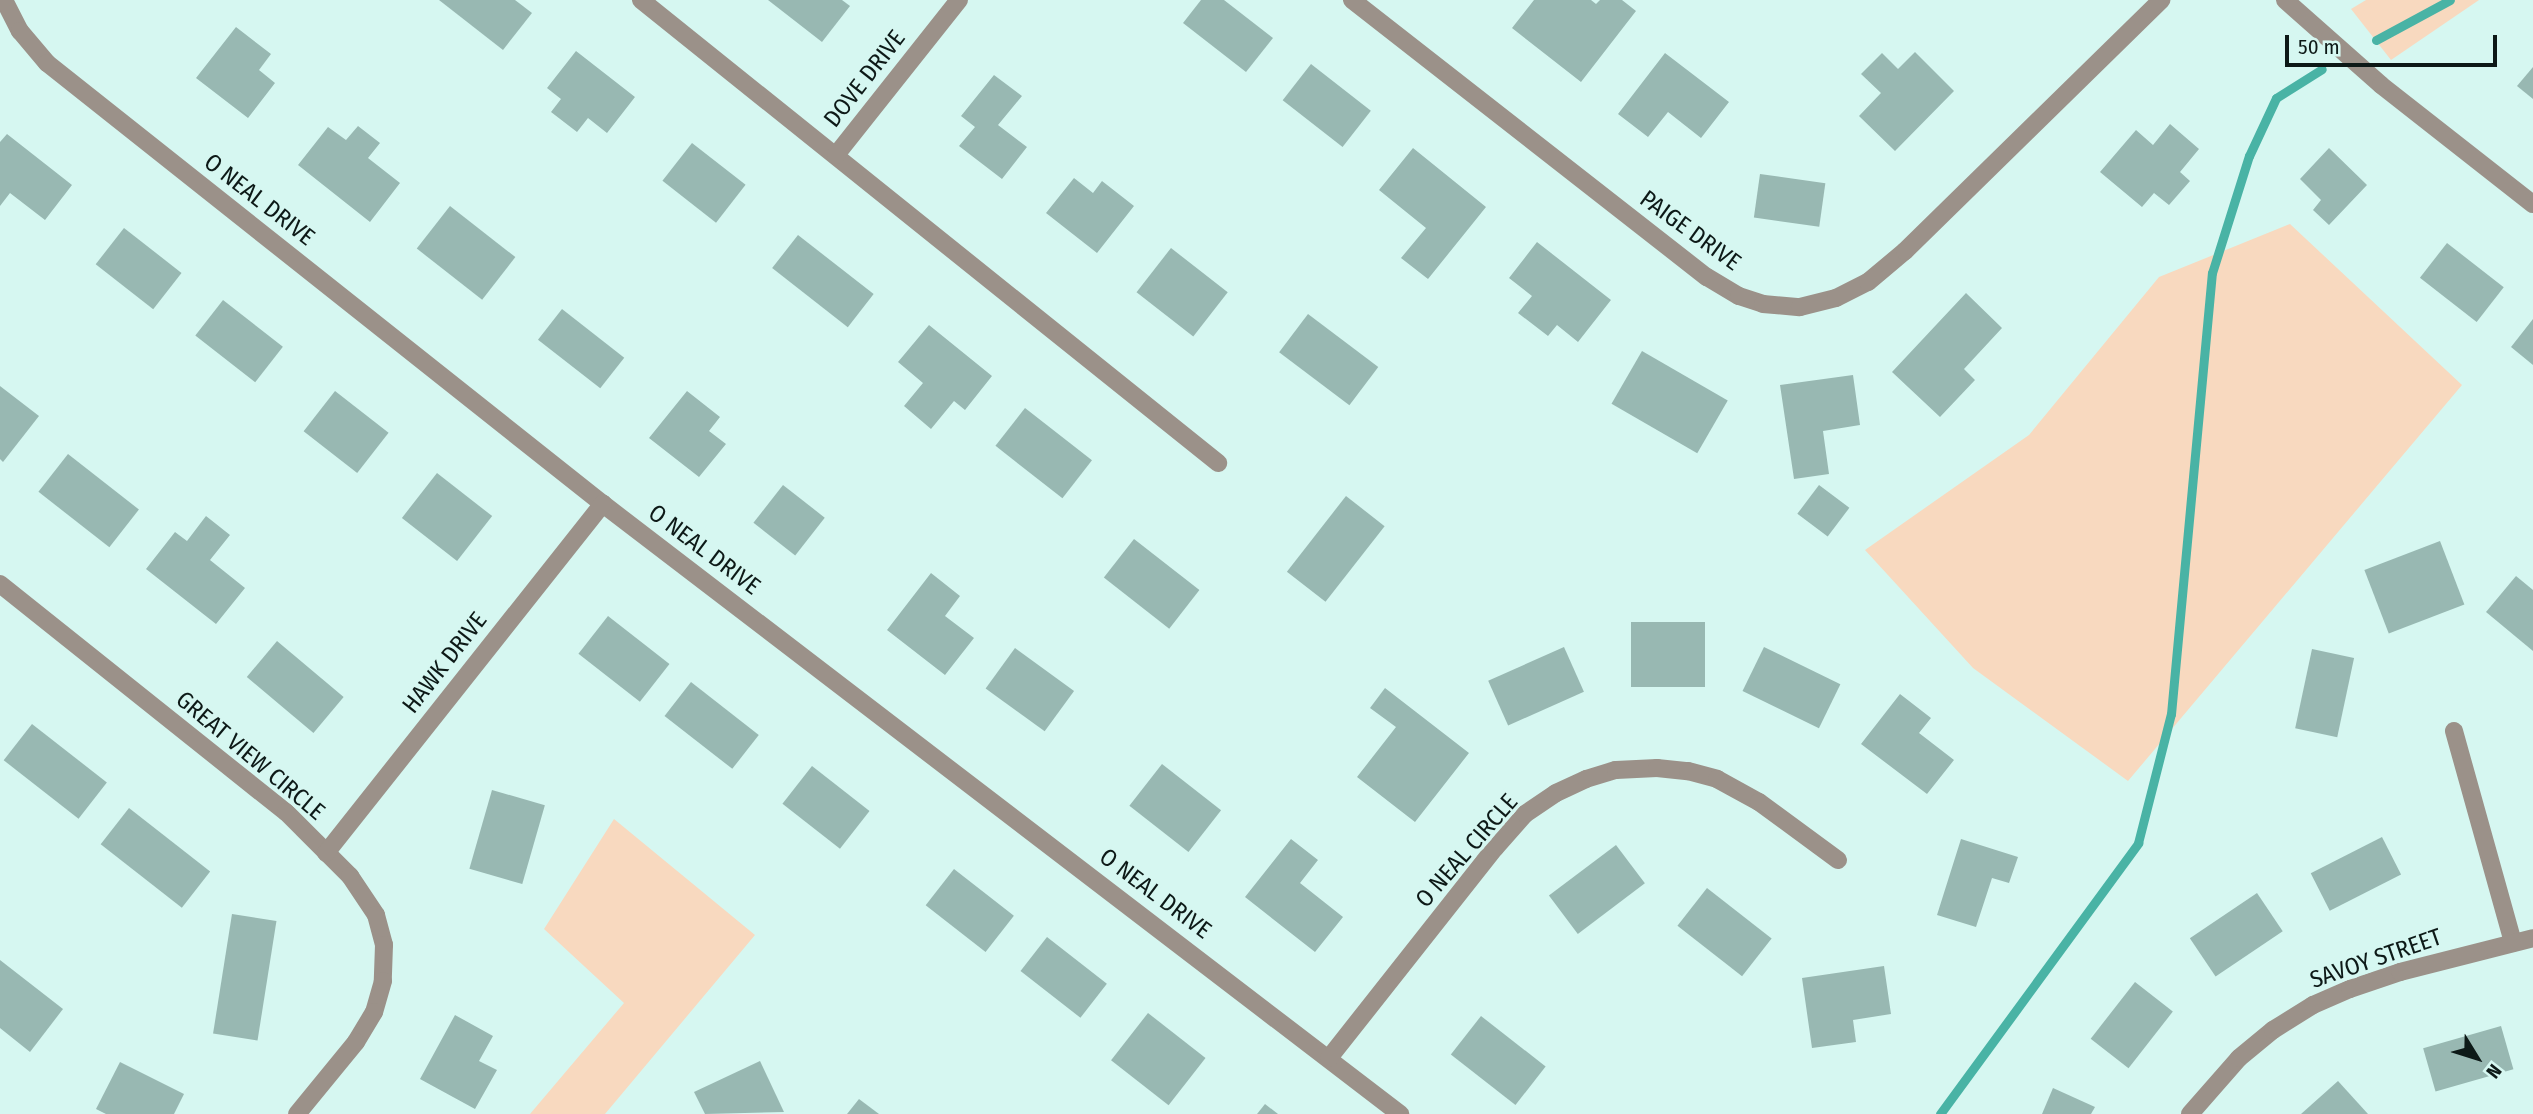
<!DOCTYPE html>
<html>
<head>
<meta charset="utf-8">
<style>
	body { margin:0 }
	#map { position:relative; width:2533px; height:1114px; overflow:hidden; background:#d6f7f1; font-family:"Fira Sans Condensed",sans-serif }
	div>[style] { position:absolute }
	.green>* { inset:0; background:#f8d9bf }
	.stream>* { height:9px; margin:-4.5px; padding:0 4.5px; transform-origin:4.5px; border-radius:4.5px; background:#49b3a5 }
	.building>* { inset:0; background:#98b8b2; transform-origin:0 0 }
	.minor>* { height:18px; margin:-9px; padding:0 9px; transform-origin:9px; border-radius:9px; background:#9b9189 }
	span { translate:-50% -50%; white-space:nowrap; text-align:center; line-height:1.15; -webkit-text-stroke:7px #d6f7f1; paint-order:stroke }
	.street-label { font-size:24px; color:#0d1917 }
	.north { position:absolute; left:2442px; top:1023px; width:70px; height:70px; -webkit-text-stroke:5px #d6f7f1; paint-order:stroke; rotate:128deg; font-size:19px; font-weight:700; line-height:28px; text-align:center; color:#0d1917 }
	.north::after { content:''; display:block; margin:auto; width:24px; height:32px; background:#0d1917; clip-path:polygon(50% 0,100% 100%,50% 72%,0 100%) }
	.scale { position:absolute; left:2285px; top:35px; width:212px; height:32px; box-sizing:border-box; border:4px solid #0d1917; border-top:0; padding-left:9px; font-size:21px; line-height:24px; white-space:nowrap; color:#0d1917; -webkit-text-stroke:5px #d6f7f1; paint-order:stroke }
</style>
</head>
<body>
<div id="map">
	<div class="green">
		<i style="clip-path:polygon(2366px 0,2479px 0,2391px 60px,2351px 9px)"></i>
		<i style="clip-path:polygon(2290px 224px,2462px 385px,2128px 781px,1973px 668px,1865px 550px,2029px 435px,2159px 277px)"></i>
		<i style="clip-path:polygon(614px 819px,755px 935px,605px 1114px,530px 1114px,624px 1003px,544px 929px)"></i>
	</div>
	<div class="stream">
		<i style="left:2376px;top:40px;width:84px;rotate:-28.4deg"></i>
		<i style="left:1940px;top:1114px;width:336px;rotate:-53.8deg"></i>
		<i style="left:2138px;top:843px;width:133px;rotate:-75.7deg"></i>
		<i style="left:2171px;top:714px;width:443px;rotate:-84.7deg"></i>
		<i style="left:2212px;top:273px;width:123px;rotate:-72.5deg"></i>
		<i style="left:2249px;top:156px;width:64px;rotate:-65deg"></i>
		<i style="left:2276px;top:98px;width:54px;rotate:-32.2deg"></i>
	</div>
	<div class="building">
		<i style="clip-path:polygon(439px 0,515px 0,532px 13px,503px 50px)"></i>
		<i style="clip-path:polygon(768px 0,842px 0,850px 6px,822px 42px)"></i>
		<i style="clip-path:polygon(1201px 0,1224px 0,1273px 38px,1246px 72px,1183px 23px)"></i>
		<i style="clip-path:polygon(1534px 0,1591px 0,1596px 4px,1600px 0,1622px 0,1636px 11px,1581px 82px,1512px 28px)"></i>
		<i style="clip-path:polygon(236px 27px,271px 54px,259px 70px,275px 83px,248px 118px,196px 78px)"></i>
		<i style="clip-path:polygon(576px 51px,635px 97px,607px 133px,588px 118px,577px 132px,551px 112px,561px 99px,547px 88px)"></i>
		<i style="clip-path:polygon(1915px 52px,1954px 91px,1895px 151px,1859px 116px,1881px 93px,1861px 74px,1882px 53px,1898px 69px)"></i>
		<i style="clip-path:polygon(1665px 53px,1729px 102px,1701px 138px,1668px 112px,1648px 137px,1618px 114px)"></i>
		<i style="left:1311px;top:64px;width:76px;height:46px;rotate:38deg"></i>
		<i style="clip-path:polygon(2533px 67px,2533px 99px,2517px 86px)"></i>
		<i style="clip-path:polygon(994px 75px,1022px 96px,998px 125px,1027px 147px,1002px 179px,959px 146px,975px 127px,961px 116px)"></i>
		<i style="clip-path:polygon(2170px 124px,2199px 149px,2180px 172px,2190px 181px,2169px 205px,2154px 193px,2142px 207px,2100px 172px,2136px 130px,2153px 145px)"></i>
		<i style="clip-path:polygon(358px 126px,380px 143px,368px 158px,400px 183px,370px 222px,298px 165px,328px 127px,346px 140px)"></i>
		<i style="clip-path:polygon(7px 134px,72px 185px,45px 220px,10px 193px,0 206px,0 142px)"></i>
		<i style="left:692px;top:143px;width:68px;height:48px;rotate:38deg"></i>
		<i style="clip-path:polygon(1413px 148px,1486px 207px,1428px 279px,1401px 258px,1426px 228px,1379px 190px)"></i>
		<i style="clip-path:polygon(2329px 148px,2367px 185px,2329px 225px,2313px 210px,2321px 200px,2300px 179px)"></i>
		<i style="left:1760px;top:174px;width:66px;height:44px;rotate:8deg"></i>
		<i style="clip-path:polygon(1074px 178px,1093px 193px,1102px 181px,1134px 206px,1097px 253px,1046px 213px)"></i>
		<i style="left:450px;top:206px;width:83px;height:54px;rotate:38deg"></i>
		<i style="left:124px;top:228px;width:73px;height:46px;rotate:38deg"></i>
		<i style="left:798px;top:235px;width:96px;height:42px;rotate:38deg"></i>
		<i style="clip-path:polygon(1537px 242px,1611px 300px,1578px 342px,1557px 325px,1548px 336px,1518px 313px,1532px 296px,1509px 278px)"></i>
		<i style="left:2447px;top:243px;width:72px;height:44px;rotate:38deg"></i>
		<i style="left:1171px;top:248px;width:72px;height:56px;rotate:38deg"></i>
		<i style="clip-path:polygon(1966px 293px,2002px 328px,1964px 369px,1975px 380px,1940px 417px,1892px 372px)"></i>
		<i style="left:223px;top:300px;width:76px;height:45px;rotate:38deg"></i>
		<i style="left:562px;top:309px;width:79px;height:39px;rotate:38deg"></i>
		<i style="left:1308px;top:314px;width:88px;height:48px;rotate:37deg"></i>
		<i style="clip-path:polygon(2533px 319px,2533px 365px,2511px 347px)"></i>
		<i style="clip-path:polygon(929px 325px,992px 376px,965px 410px,954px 401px,931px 429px,904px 406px,923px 383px,898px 362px)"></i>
		<i style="left:1642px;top:351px;width:99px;height:61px;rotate:30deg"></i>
		<i style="clip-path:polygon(1853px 375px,1860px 425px,1823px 431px,1829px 474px,1794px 479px,1780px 385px)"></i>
		<i style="clip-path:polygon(0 386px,39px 416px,3px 462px,0 459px)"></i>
		<i style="left:335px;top:391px;width:68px;height:51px;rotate:38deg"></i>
		<i style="clip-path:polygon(687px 391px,720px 417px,709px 431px,726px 444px,699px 477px,649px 438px)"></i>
		<i style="left:1025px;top:408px;width:85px;height:48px;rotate:38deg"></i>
		<i style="left:68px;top:454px;width:90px;height:48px;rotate:38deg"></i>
		<i style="left:437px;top:473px;width:70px;height:57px;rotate:38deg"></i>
		<i style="left:783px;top:485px;width:53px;height:48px;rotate:38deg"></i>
		<i style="left:1819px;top:485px;width:38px;height:36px;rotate:37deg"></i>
		<i style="left:1346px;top:496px;width:49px;height:96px;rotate:38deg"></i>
		<i style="clip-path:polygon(206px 516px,230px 535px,210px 560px,245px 588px,216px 624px,146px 569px,175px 532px,187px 541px)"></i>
		<i style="left:1134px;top:539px;width:83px;height:49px;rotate:38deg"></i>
		<i style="left:2440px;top:541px;width:68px;height:81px;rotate:69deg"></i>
		<i style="clip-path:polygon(931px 573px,960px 596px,945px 616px,974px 638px,945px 675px,887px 630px)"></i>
		<i style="clip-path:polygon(2516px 576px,2533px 590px,2533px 651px,2486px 612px)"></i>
		<i style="left:608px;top:616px;width:78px;height:48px;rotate:38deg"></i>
		<i style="left:1705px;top:622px;width:65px;height:74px;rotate:90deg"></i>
		<i style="left:277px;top:641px;width:87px;height:47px;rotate:40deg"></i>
		<i style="left:1564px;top:647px;width:49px;height:83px;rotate:66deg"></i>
		<i style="left:1764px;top:647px;width:85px;height:49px;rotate:26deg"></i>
		<i style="left:1015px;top:648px;width:73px;height:50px;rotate:36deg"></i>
		<i style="left:2312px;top:649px;width:43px;height:81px;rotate:12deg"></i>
		<i style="left:691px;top:682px;width:86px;height:43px;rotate:38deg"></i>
		<i style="clip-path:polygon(1385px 688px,1469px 753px,1415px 822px,1357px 777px,1396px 727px,1370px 708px)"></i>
		<i style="clip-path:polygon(1900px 694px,1931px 718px,1919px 733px,1954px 760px,1927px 794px,1861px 744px)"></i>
		<i style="left:32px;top:724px;width:95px;height:46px;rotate:38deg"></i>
		<i style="left:1162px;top:764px;width:75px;height:53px;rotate:38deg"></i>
		<i style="left:812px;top:766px;width:73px;height:48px;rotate:38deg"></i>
		<i style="left:492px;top:790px;width:55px;height:82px;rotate:16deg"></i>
		<i style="left:129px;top:808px;width:103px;height:46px;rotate:38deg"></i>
		<i style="left:2382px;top:837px;width:42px;height:80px;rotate:63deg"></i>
		<i style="clip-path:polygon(1291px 839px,1318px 860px,1300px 883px,1343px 917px,1315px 952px,1245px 897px)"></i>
		<i style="clip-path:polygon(1961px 839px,2018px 857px,2009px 883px,1992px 878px,1976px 927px,1937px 915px)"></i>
		<i style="left:1616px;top:845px;width:48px;height:84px;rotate:53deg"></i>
		<i style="left:954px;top:869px;width:76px;height:46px;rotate:38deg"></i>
		<i style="left:1707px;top:888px;width:82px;height:48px;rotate:38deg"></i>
		<i style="left:2257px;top:893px;width:46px;height:81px;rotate:56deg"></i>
		<i style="left:232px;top:914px;width:45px;height:121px;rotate:9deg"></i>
		<i style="left:1047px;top:937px;width:76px;height:43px;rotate:38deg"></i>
		<i style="clip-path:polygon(0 960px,63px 1009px,30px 1052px,0 1028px)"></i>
		<i style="clip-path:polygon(1884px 966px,1891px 1014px,1853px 1020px,1856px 1042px,1812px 1048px,1802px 978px)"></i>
		<i style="left:2135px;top:982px;width:48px;height:72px;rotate:38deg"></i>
		<i style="left:1148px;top:1013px;width:73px;height:60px;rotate:38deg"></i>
		<i style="clip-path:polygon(455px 1015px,493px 1036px,479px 1061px,497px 1070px,475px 1109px,420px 1079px)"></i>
		<i style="left:1481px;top:1016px;width:82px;height:49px;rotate:38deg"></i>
		<i style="left:2501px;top:1026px;width:45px;height:81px;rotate:74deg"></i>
		<i style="clip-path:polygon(760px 1061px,784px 1112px,705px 1114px,694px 1092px)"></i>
		<i style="clip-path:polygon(120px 1062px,184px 1094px,174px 1114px,106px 1114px,96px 1109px)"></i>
		<i style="clip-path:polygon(2338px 1081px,2368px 1114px,2301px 1114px)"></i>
		<i style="clip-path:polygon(2053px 1088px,2095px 1107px,2091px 1114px,2042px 1114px)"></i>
		<i style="clip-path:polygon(859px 1099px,879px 1114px,847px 1114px)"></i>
		<i style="clip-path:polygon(1265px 1104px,1278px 1114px,1257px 1114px)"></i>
	</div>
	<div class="minor">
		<i style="left:4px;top:0;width:35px;rotate:63deg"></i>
		<i style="left:20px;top:31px;width:42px;rotate:49.8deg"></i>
		<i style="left:47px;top:63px;width:710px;rotate:38.42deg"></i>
		<i style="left:603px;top:504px;width:1004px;rotate:37.43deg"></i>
		<i style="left:641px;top:0;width:740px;rotate:38.74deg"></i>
		<i style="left:1352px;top:0;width:450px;rotate:38deg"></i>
		<i style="left:1707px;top:277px;width:37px;rotate:31deg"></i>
		<i style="left:1739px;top:296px;width:25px;rotate:18deg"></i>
		<i style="left:1763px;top:304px;width:37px;rotate:5deg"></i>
		<i style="left:1800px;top:307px;width:37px;rotate:-14deg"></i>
		<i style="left:1836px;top:298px;width:36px;rotate:-27deg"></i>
		<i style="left:1868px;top:282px;width:48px;rotate:-40deg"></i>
		<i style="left:1905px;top:251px;width:359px;rotate:-44.4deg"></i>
		<i style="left:2285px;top:0;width:128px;rotate:41.5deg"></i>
		<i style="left:2381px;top:85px;width:193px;rotate:38.1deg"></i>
		<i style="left:836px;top:155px;width:198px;rotate:-51.6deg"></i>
		<i style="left:0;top:584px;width:366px;rotate:38.6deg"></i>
		<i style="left:286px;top:812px;width:91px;rotate:45deg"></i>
		<i style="left:350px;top:876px;width:47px;rotate:56.3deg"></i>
		<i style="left:376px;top:915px;width:31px;rotate:75deg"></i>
		<i style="left:384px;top:945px;width:36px;rotate:92deg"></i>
		<i style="left:383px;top:981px;width:32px;rotate:106deg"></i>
		<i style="left:374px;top:1012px;width:35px;rotate:121deg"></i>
		<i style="left:356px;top:1042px;width:93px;rotate:129.3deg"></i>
		<i style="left:2454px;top:731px;width:220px;rotate:74.4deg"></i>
		<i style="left:326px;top:853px;width:446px;rotate:-51.6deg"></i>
		<i style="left:1329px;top:1058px;width:268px;rotate:-51.7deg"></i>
		<i style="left:1495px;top:848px;width:45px;rotate:-48.6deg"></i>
		<i style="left:1525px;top:814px;width:37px;rotate:-34deg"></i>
		<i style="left:1556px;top:793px;width:33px;rotate:-25deg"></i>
		<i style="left:1586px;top:779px;width:31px;rotate:-17deg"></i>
		<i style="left:1616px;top:770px;width:41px;rotate:-2.8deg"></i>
		<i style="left:1657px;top:768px;width:31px;rotate:6deg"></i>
		<i style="left:1688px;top:771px;width:30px;rotate:15deg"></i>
		<i style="left:1717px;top:779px;width:48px;rotate:28.7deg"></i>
		<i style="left:1759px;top:802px;width:98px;rotate:36.3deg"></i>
		<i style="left:2190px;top:1114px;width:74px;rotate:-48.8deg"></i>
		<i style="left:2239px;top:1058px;width:44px;rotate:-39.5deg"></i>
		<i style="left:2273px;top:1030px;width:47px;rotate:-32deg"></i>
		<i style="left:2313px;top:1005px;width:40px;rotate:-23.4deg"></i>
		<i style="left:2350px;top:989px;width:53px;rotate:-18.8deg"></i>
		<i style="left:2400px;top:972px;width:137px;rotate:-14.3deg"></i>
	</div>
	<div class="street-label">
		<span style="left:865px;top:79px;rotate:-52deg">DOVE DRIVE</span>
		<span style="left:259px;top:200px;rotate:38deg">O NEAL DRIVE</span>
		<span style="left:1690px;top:231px;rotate:36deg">PAIGE DRIVE</span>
		<span style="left:704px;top:550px;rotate:37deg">O NEAL DRIVE</span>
		<span style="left:445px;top:663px;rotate:-52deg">HAWK DRIVE</span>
		<span style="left:250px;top:756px;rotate:40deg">GREAT VIEW CIRCLE</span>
		<span style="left:1467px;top:851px;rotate:-49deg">O NEAL CIRCLE</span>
		<span style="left:1155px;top:894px;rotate:37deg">O NEAL DRIVE</span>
		<span style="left:2376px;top:959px;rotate:-19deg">SAVOY STREET</span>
	</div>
	<div class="north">N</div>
	<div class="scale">50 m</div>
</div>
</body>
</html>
